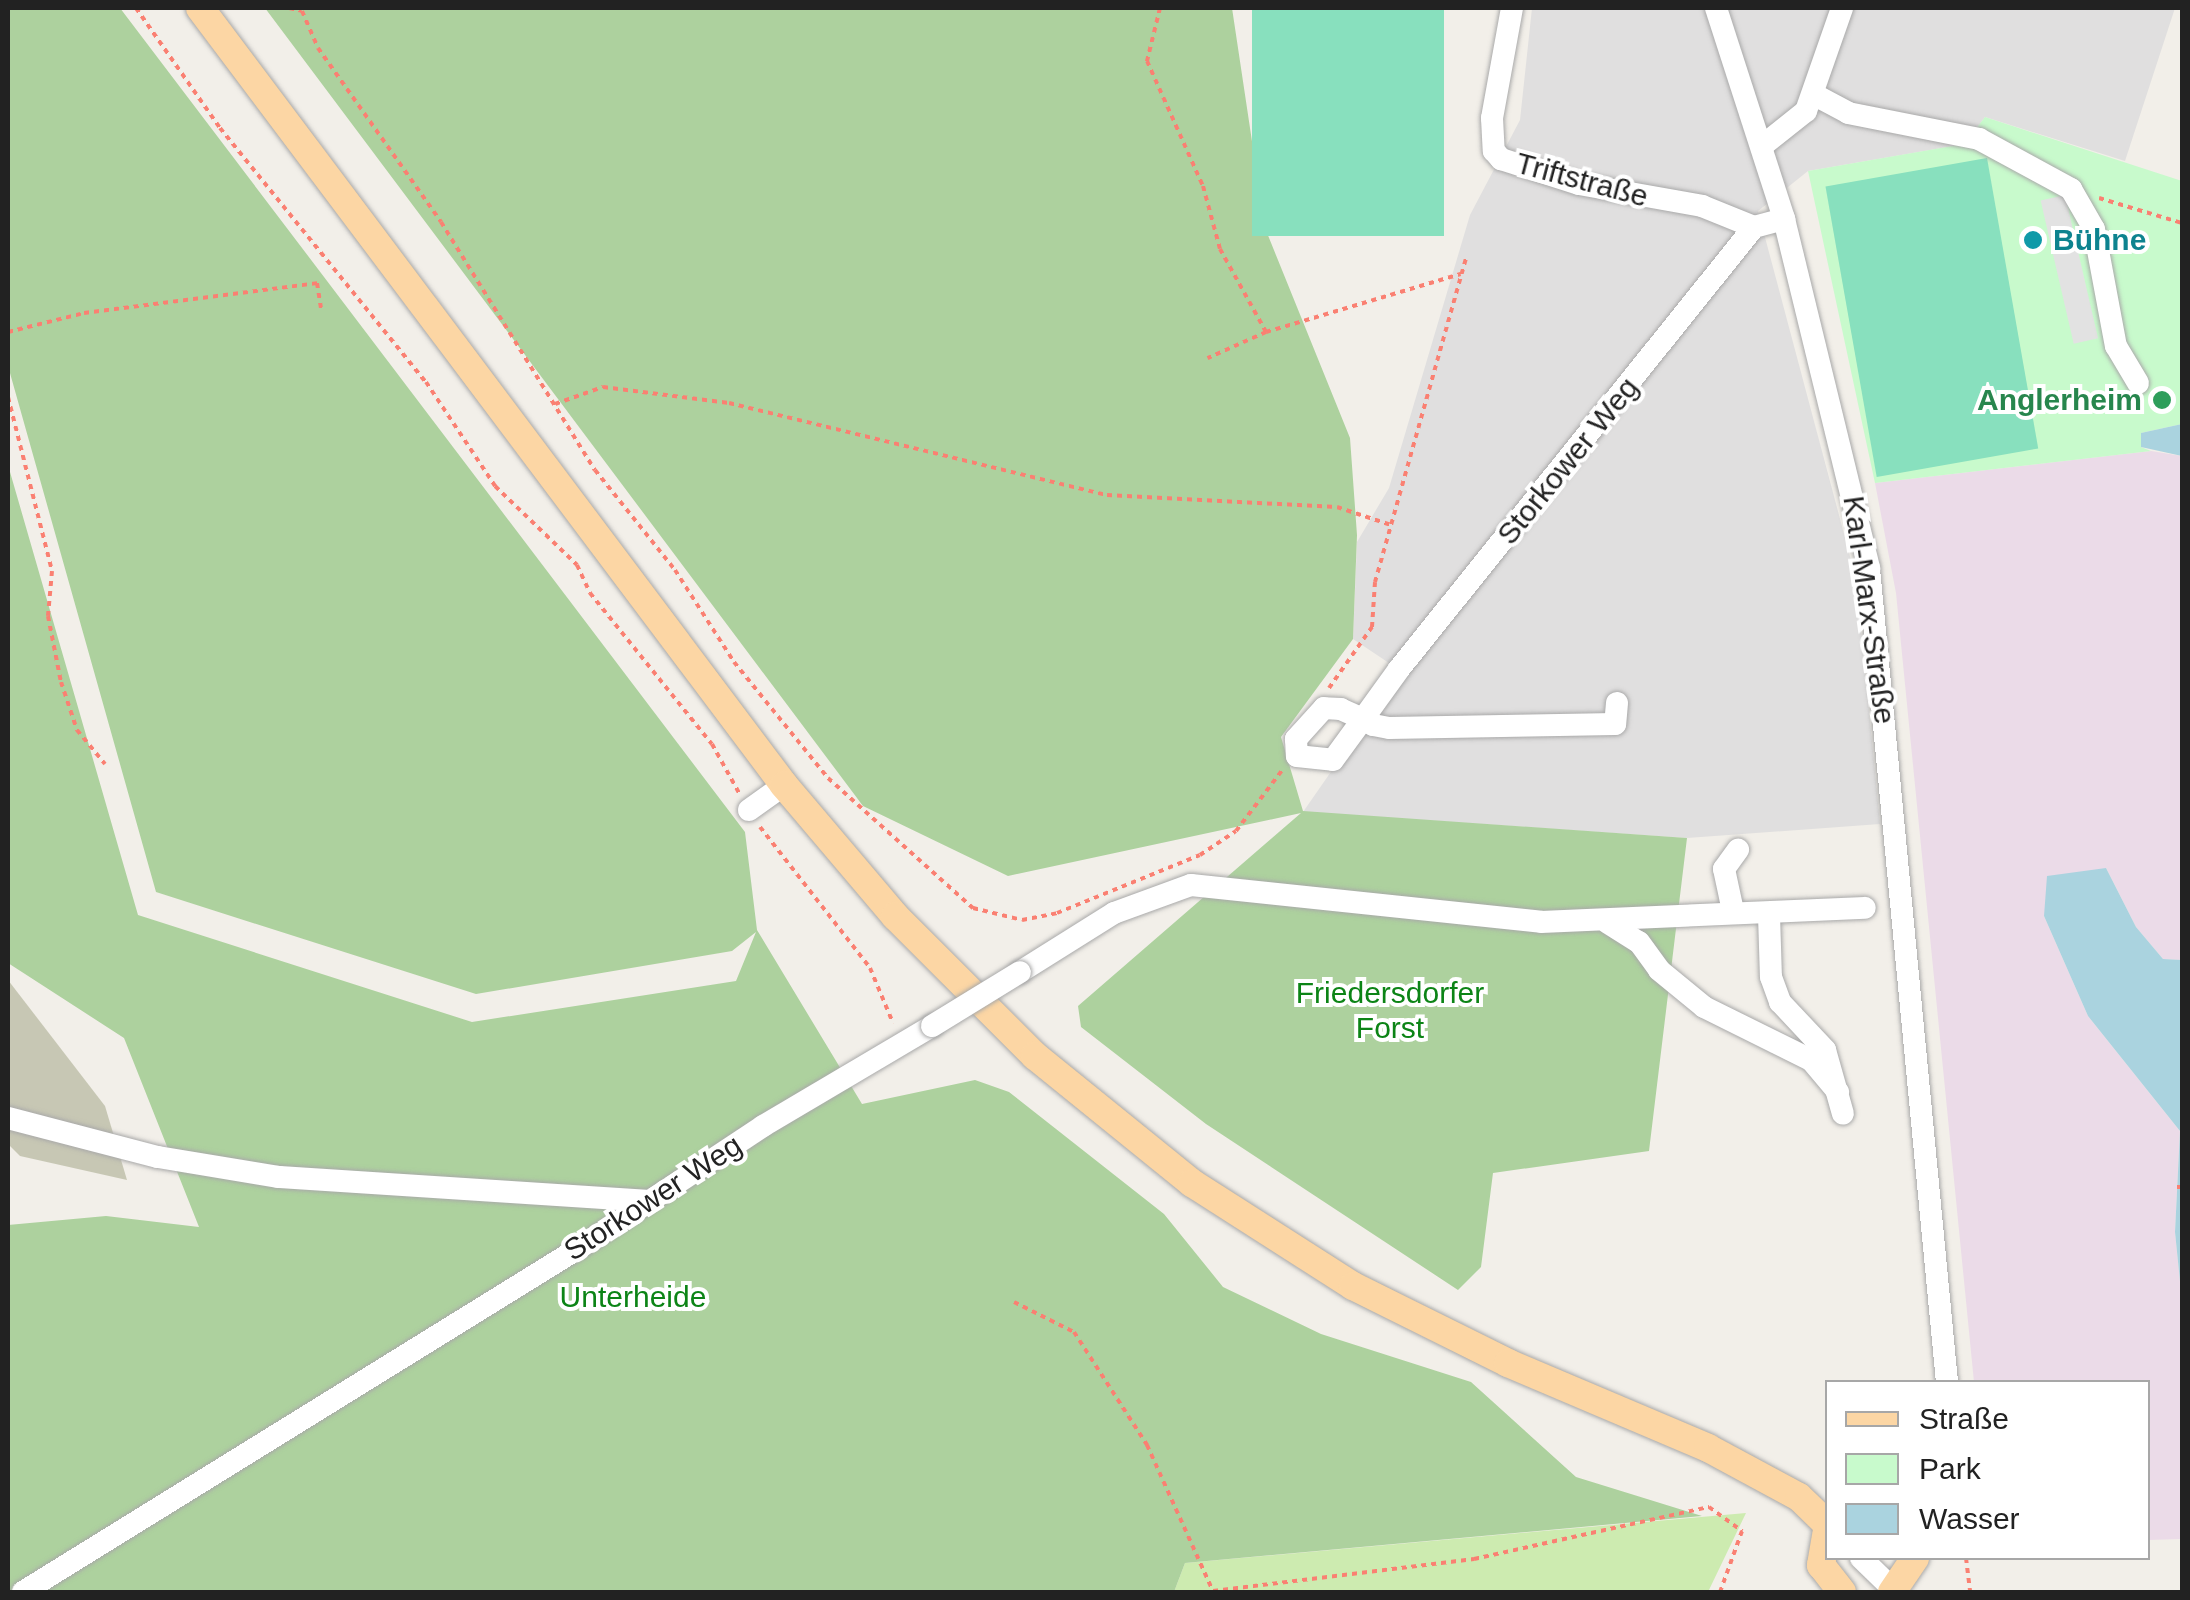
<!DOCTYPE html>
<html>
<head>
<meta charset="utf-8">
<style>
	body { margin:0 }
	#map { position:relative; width:2190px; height:1600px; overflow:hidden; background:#f2efe9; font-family:Arial,sans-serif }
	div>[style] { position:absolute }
	.residential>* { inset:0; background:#e0dfdf }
	.industrial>* { inset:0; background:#ebdbe8 }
	.construction>* { inset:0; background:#c7c7b4 }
	.grass>* { inset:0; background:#cdebb0 }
	.forest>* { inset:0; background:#add19e }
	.park>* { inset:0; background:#c8facc }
	.pitch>* { inset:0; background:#88e0be; transform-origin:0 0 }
	.parking>* { inset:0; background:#e2e2e2; transform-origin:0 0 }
	.water>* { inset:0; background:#aad3df }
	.path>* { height:4px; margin-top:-2px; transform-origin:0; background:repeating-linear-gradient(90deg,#fa8072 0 5px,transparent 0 10px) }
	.roads { filter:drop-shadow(0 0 2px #a9a9a9) drop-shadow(0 0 2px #a9a9a9) }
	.minor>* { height:22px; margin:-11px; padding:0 11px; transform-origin:11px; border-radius:11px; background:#fff }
	.major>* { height:28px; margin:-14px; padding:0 14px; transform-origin:14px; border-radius:14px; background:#fcd6a4 }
	.bridges { filter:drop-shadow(0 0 2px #a9a9a9) drop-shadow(0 0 2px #a9a9a9) }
	.minor-bridge>* { height:22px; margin:-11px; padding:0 11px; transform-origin:11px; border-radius:11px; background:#fff }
	.dots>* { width:28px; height:28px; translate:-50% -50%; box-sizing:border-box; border:5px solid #fff; border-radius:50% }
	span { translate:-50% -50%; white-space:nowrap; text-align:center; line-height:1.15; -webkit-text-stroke:8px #fff; paint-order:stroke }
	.street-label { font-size:30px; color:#222 }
	.culture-label { font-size:30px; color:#0d838f; font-weight:700 }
	.left { translate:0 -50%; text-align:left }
	.leisure-label { font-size:30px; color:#27864d; font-weight:700 }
	.right { translate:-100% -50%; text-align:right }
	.park-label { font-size:30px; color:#0c8416 }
	.frame { position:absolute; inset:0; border:10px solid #222; pointer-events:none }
	.legend { position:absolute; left:1825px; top:1380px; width:325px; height:180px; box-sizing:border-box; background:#fff; border:2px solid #a7a7a7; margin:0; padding:12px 18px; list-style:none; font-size:30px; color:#222 }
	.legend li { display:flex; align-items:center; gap:20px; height:50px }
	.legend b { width:50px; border:2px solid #a7a7a7 }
</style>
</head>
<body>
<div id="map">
	<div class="residential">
		<i style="clip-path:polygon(1532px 8px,2175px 8px,2125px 161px,1985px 117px,1965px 144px,1808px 171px,1758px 211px,1856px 579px,1880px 824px,1687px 838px,1303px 812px,1401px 671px,1353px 639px,1357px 542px,1389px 488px,1470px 215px,1520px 120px)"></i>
	</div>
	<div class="industrial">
		<i style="clip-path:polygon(2151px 451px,2182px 456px,2182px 960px,2163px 959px,2136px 927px,2106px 868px,2044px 916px,2088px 1016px,2180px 1131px,2175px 1232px,2182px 1301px,2182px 1539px,2148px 1540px,2148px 1382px,1974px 1382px,1896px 593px,1875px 483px)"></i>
	</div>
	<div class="construction">
		<i style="clip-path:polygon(8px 980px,105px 1106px,127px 1180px,20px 1156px,8px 1144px)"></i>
	</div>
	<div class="grass">
		<i style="clip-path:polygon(1746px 1513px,1708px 1592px,1174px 1592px,1185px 1563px)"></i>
	</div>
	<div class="forest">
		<i style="clip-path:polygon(8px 8px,120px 8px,745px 832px,757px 930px,862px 1104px,975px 1080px,1009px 1092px,1164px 1214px,1223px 1287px,1321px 1334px,1471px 1382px,1576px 1477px,1702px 1516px,1185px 1563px,1174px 1592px,8px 1592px,8px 1225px,106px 1216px,199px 1227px,124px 1038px,8px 963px,8px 465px,138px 915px,472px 1022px,736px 981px,756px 932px,732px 951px,476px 994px,156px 892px,8px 366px)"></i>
		<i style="clip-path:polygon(265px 8px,1232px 8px,1265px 228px,1350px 438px,1357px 535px,1353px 639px,1281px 737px,1303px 811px,1687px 838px,1649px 1151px,1493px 1173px,1481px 1267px,1458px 1290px,1206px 1124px,1081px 1027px,1078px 1006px,1301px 813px,1008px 876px,863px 806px)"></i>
	</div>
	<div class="park">
		<i style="clip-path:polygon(1985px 117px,2182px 181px,2182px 424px,2141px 433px,2141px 447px,2151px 451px,1875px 483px,1808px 171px,1964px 144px)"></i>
	</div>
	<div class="pitch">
		<i style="left:1252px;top:8px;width:192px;height:228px"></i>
		<i style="left:1987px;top:158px;width:295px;height:164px;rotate:80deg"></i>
	</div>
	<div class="parking">
		<i style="left:2065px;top:195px;width:147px;height:25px;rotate:77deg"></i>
	</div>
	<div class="water">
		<i style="clip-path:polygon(2182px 424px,2182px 456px,2141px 447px,2141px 433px)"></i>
		<i style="clip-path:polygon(2106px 868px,2136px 927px,2163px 959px,2182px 960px,2182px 1301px,2175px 1232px,2180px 1131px,2088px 1016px,2044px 916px,2047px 876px)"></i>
	</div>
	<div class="path">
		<i style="left:136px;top:8px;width:146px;rotate:55deg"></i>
		<i style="left:220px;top:128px;width:327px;rotate:51deg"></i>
		<i style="left:426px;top:382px;width:125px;rotate:56.4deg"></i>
		<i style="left:495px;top:486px;width:114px;rotate:43.9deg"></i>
		<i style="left:577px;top:565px;width:31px;rotate:65deg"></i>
		<i style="left:590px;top:593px;width:194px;rotate:51.1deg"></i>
		<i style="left:712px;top:744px;width:56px;rotate:61.1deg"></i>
		<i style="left:289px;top:8px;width:13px;rotate:13deg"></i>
		<i style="left:302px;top:11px;width:40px;rotate:66.6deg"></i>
		<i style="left:318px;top:48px;width:213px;rotate:54.7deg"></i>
		<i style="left:441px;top:222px;width:292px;rotate:58.2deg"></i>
		<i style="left:595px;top:470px;width:128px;rotate:51.3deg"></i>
		<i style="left:675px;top:570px;width:109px;rotate:57.3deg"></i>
		<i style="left:734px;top:662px;width:149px;rotate:51deg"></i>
		<i style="left:828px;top:778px;width:195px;rotate:41.9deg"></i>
		<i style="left:973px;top:908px;width:50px;rotate:13.8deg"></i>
		<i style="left:1022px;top:920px;width:36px;rotate:-11deg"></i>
		<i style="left:1057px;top:913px;width:154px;rotate:-22.1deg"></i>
		<i style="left:1200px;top:855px;width:43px;rotate:-33.7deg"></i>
		<i style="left:1236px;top:831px;width:78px;rotate:-52.8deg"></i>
		<i style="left:1160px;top:8px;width:55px;rotate:103.8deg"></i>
		<i style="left:1147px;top:61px;width:137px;rotate:65.9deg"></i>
		<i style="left:1203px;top:186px;width:65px;rotate:74.9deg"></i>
		<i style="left:1220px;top:249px;width:95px;rotate:61deg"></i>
		<i style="left:1266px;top:332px;width:64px;rotate:155.9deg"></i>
		<i style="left:2099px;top:198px;width:87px;rotate:16.8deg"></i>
		<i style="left:8px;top:332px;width:78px;rotate:-14deg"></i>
		<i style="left:84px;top:313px;width:235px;rotate:-7.3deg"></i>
		<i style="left:317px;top:283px;width:26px;rotate:81deg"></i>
		<i style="left:1266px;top:332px;width:203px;rotate:-16.6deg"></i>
		<i style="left:8px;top:397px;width:179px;rotate:75.8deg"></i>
		<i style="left:52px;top:571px;width:45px;rotate:95.1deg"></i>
		<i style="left:48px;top:616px;width:67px;rotate:78.9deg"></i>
		<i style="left:61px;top:682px;width:51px;rotate:71.6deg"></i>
		<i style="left:77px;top:730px;width:44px;rotate:50.5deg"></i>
		<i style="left:555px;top:404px;width:51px;rotate:-19.5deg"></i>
		<i style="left:603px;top:387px;width:127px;rotate:7.2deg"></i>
		<i style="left:729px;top:403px;width:389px;rotate:13.7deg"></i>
		<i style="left:1107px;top:495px;width:230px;rotate:3deg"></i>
		<i style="left:1337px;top:507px;width:57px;rotate:18.4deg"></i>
		<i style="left:1329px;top:688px;width:75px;rotate:-54.8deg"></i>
		<i style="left:1372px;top:627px;width:45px;rotate:-86.2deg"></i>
		<i style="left:1375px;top:582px;width:336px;rotate:-74.3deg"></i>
		<i style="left:760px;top:827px;width:179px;rotate:52deg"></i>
		<i style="left:870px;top:968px;width:60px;rotate:67.3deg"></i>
		<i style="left:2177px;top:1187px;width:5px"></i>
		<i style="left:1014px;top:1302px;width:67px;rotate:26.6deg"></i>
		<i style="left:1074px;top:1332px;width:135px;rotate:57.1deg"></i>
		<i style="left:1147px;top:1445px;width:160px;rotate:65.7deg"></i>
		<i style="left:1213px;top:1591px;width:263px;rotate:-7deg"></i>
		<i style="left:1474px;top:1559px;width:241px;rotate:-12.5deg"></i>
		<i style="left:1709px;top:1507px;width:41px;rotate:36deg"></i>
		<i style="left:1742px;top:1531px;width:65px;rotate:109.8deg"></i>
		<i style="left:1966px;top:1558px;width:34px;rotate:83deg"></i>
	</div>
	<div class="roads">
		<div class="minor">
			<i style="left:1512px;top:8px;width:112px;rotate:100.3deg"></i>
			<i style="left:1492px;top:118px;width:33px;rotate:87deg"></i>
			<i style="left:1494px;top:151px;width:11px;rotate:49deg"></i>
			<i style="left:1501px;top:159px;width:82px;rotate:17.8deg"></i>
			<i style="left:1579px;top:184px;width:125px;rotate:10.1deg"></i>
			<i style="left:1702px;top:206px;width:56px;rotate:22deg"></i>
			<i style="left:1716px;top:8px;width:222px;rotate:72.1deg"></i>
			<i style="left:1784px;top:219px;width:360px;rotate:76.3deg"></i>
			<i style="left:1869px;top:569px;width:817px;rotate:84.52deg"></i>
			<i style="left:1813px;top:94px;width:40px;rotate:28deg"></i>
			<i style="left:1848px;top:113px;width:134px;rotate:11.2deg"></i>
			<i style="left:1979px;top:139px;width:105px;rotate:28.5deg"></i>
			<i style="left:2071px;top:189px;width:46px;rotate:60.1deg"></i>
			<i style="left:2094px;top:229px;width:119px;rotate:79.4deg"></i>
			<i style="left:2116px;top:346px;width:43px;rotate:59.3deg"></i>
			<i style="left:1762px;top:146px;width:56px;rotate:-38.5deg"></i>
			<i style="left:1806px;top:111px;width:109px;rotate:-70.7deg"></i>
			<i style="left:1617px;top:703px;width:21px;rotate:95deg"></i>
			<i style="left:1615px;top:724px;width:226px;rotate:179deg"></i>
			<i style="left:1389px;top:728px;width:16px;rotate:-169deg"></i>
			<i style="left:1373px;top:725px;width:12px;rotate:-149deg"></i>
			<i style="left:1363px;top:719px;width:24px;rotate:-156deg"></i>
			<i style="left:1341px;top:709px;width:17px;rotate:-177deg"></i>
			<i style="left:1324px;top:708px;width:42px;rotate:132.1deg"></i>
			<i style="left:1296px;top:739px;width:17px;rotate:87deg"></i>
			<i style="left:1297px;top:756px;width:36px;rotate:6deg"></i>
			<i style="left:1333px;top:760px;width:51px;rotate:-53.8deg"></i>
			<i style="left:1363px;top:719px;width:62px;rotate:-54.2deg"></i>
			<i style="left:1399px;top:669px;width:567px;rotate:-51.23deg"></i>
			<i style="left:1754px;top:227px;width:31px;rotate:-15deg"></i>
			<i style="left:749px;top:810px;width:43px;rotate:-35.5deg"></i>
			<i style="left:1733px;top:911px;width:43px;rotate:-102.1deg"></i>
			<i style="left:1724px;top:869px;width:24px;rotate:-54deg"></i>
			<i style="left:1769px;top:915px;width:62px;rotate:88.2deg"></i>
			<i style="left:1771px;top:977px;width:27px;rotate:70deg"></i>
			<i style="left:1780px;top:1002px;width:66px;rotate:46.8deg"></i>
			<i style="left:1825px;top:1050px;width:66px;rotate:74.3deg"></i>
			<i style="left:1608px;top:923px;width:36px;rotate:32deg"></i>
			<i style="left:1639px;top:942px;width:34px;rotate:54deg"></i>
			<i style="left:1659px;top:970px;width:58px;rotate:39.4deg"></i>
			<i style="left:1704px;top:1007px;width:119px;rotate:26.4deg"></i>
			<i style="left:1811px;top:1060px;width:42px;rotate:49.8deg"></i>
			<i style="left:1020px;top:972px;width:111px;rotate:-32.1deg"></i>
			<i style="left:1114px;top:913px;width:82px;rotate:-20deg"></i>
			<i style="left:1191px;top:885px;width:352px;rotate:6deg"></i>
			<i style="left:1541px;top:922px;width:324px;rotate:-2.5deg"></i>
			<i style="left:8px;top:1118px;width:155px;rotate:14.6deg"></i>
			<i style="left:158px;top:1157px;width:123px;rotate:9.4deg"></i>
			<i style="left:279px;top:1177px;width:368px;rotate:3.7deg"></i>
			<i style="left:1861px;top:1558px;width:47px;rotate:44.1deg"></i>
			<i style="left:23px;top:1592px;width:654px;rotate:-31.75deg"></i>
			<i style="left:579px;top:1248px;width:221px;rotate:-33.5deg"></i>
			<i style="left:763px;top:1126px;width:196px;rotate:-30.6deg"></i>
		</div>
		<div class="major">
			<i style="left:200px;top:8px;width:972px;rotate:53.07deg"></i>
			<i style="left:784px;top:785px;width:172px;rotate:49.7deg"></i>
			<i style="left:895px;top:916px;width:198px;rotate:45deg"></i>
			<i style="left:1035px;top:1056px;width:202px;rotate:39deg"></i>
			<i style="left:1192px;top:1183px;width:191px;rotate:32.6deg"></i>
			<i style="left:1353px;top:1286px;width:173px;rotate:26.4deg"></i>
			<i style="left:1508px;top:1363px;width:217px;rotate:23deg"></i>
			<i style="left:1708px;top:1448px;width:103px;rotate:28.3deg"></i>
			<i style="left:1799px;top:1497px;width:39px;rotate:44deg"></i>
			<i style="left:1828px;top:1524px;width:42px;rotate:99.7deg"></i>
			<i style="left:1821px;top:1565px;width:34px;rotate:52deg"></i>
			<i style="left:1892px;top:1592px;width:41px;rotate:-55.9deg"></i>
		</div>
	</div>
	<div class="bridges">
		<div class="minor-bridge">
			<i style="left:932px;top:1026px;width:103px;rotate:-31.5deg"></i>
		</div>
	</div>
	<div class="dots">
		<i style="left:2033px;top:240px;background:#0f9aa8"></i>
		<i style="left:2162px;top:400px;background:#2e9e5b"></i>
	</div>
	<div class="street-label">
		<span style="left:1582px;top:180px;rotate:15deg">Triftstraße</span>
		<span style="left:1568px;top:461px;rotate:-51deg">Storkower Weg</span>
		<span style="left:1869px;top:610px;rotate:82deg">Karl-Marx-Straße</span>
		<span style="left:653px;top:1198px;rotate:-33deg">Storkower Weg</span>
	</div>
	<div class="culture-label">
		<span class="left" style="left:2053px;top:240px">Bühne</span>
	</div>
	<div class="leisure-label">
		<span class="right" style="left:2142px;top:400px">Anglerheim</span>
	</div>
	<div class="park-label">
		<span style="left:1390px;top:1010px">Friedersdorfer<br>Forst</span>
		<span style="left:633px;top:1297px">Unterheide</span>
	</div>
	<div class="frame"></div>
	<ul class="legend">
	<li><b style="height:12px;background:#fcd6a4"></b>Straße</li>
	<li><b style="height:28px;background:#c8facc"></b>Park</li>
	<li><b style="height:28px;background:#aad3df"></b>Wasser</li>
	</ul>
</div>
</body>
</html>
